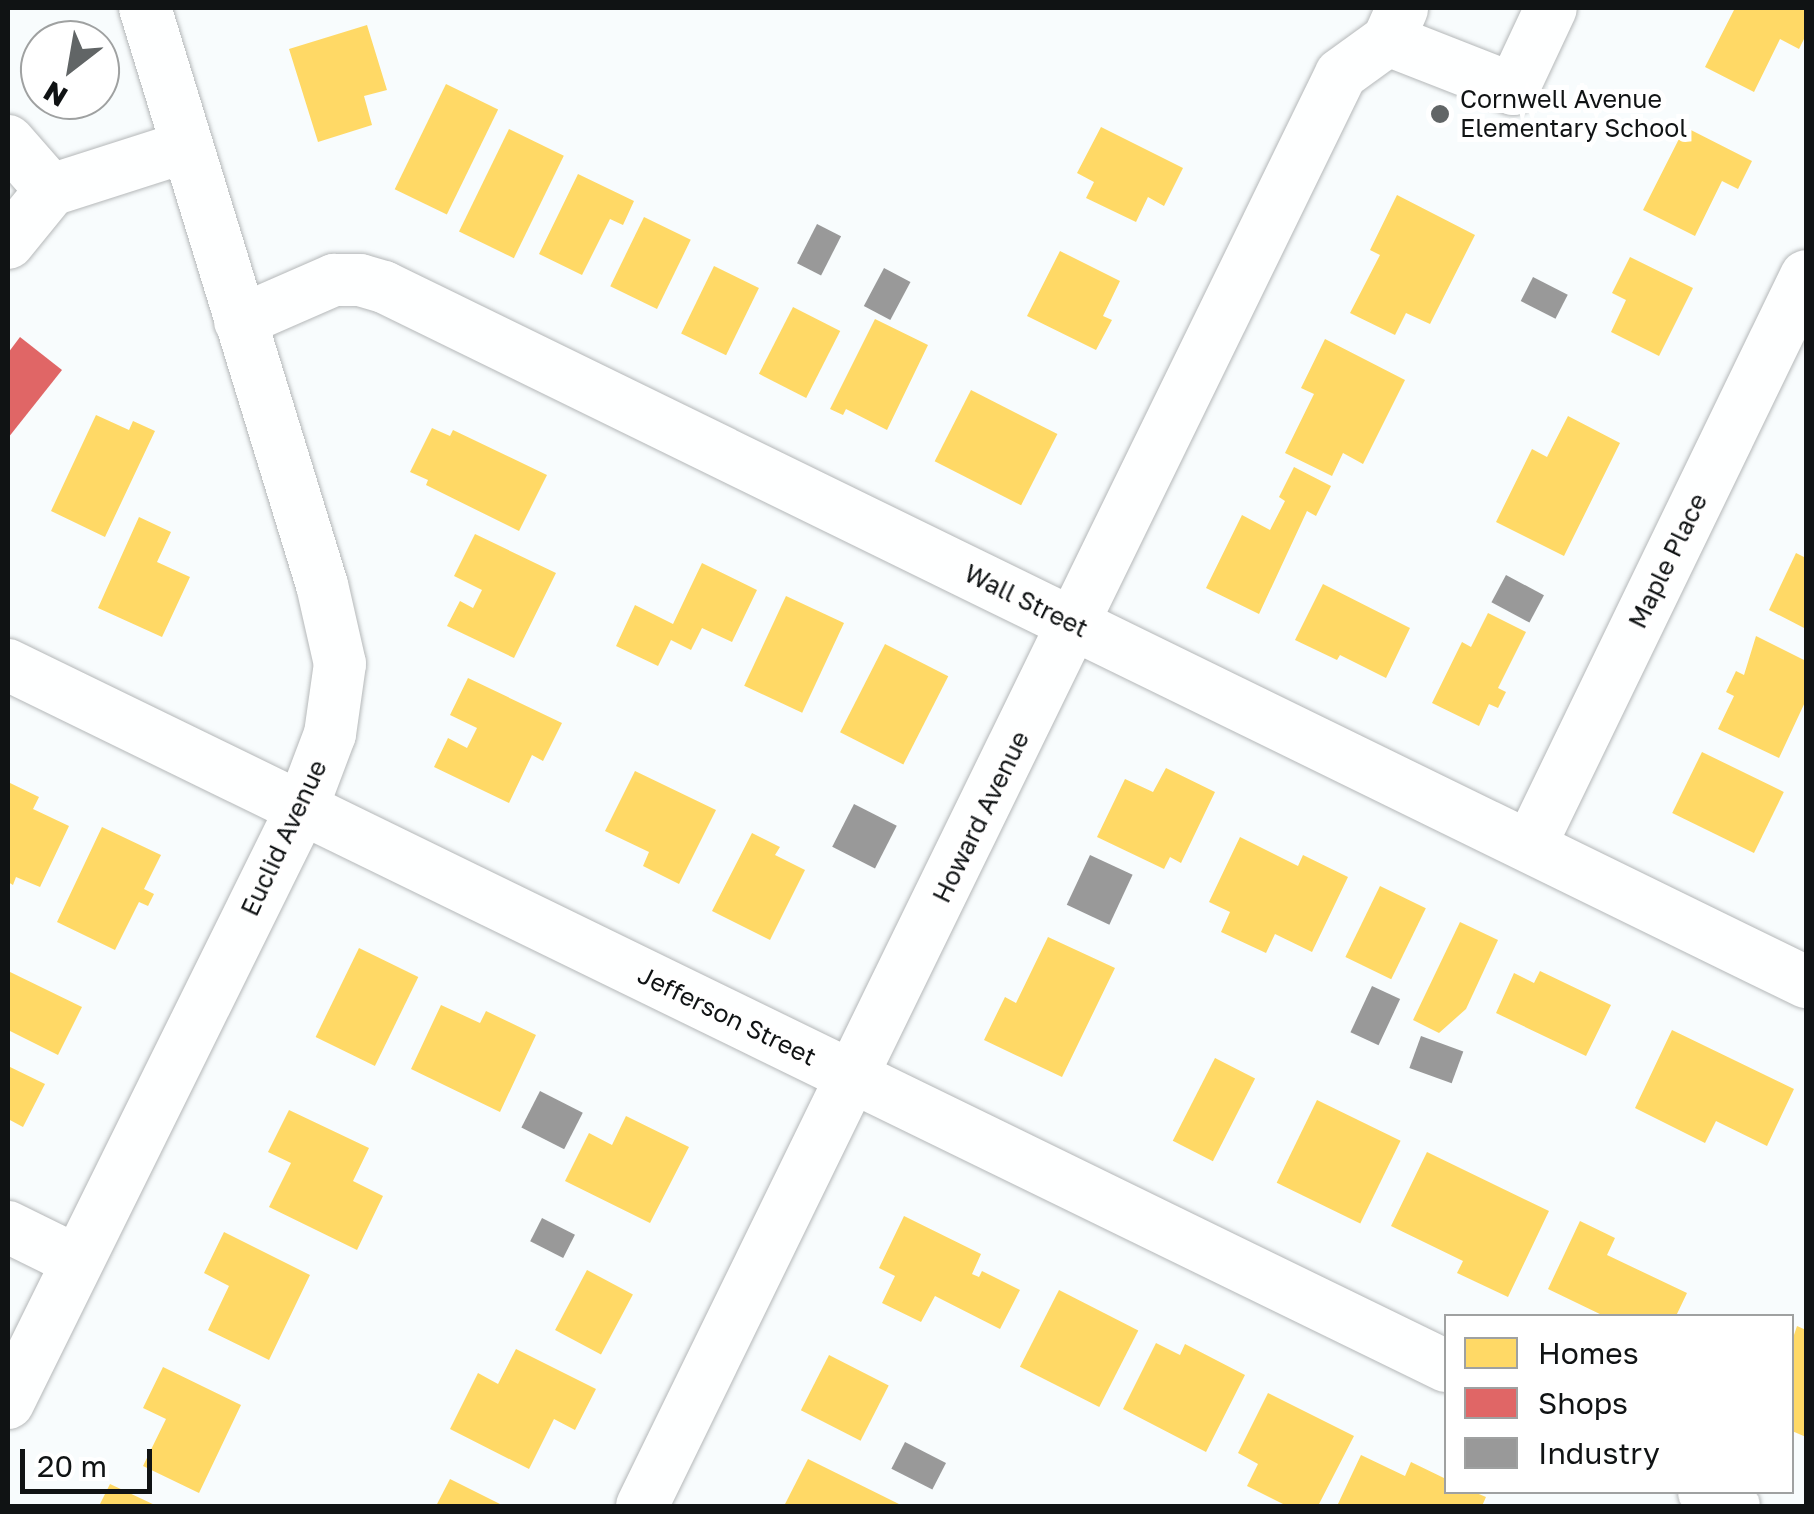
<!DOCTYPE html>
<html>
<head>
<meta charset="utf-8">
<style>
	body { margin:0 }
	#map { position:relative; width:1814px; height:1514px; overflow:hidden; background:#f8fcfd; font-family:"Golos Text",sans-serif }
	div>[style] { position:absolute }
	.homes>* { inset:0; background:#ffd966; transform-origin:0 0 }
	.shops>* { inset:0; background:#e06666 }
	.industry>* { inset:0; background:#999; transform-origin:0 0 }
	.roads { filter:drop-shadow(0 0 2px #b5b8b9) drop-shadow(0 0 2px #b5b8b9) }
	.minor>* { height:52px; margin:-26px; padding:0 26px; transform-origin:26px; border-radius:26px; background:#feffff }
	.dots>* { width:28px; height:28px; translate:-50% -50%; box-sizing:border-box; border:5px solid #fff; border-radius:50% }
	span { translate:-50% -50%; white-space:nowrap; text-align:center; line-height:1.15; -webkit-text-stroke:10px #fff; paint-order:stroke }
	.poi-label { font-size:25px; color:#101314 }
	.left { translate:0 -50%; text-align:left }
	.street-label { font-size:25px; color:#101314 }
	.frame { position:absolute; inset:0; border:10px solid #101314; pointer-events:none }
	.legend { position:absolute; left:1444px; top:1314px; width:350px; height:180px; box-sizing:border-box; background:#fff; border:2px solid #9fa1a1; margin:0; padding:12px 18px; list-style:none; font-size:30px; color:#101314 }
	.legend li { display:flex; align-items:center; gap:20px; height:50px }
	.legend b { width:50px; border:2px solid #9fa1a1 }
	.north { position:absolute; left:20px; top:20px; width:100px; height:100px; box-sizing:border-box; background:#fff; border:2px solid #9fa1a1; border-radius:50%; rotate:211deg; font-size:28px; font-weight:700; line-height:40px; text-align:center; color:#101314 }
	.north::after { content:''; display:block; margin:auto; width:35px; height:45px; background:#616566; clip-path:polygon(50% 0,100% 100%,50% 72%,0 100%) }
	.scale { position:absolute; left:20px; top:1449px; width:132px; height:45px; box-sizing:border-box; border:5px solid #101314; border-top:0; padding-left:12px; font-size:30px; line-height:35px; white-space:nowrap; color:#101314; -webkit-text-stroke:8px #fff; paint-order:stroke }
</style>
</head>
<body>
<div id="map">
	<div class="homes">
		<i style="clip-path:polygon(1735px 8px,1806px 9px,1806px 35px,1799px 49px,1780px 39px,1754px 92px,1705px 67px)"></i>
		<i style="clip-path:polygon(367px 25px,387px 90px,364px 96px,372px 125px,318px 142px,289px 49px)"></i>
		<i style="left:446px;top:84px;width:58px;height:117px;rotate:26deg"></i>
		<i style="clip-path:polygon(1101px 127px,1183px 168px,1164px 206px,1148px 197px,1136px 222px,1086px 198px,1094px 182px,1077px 173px)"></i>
		<i style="clip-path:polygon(1685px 127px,1752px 161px,1738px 189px,1722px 181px,1695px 236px,1643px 210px)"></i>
		<i style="left:509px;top:129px;width:61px;height:114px;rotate:26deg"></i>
		<i style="clip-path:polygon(578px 174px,634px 201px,623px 225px,610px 219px,582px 275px,539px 254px)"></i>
		<i style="clip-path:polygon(1397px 195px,1475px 235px,1430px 324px,1406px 313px,1395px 335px,1350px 313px,1380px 255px,1370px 250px)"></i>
		<i style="left:644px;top:217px;width:52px;height:77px;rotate:26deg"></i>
		<i style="clip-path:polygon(1060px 251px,1120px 281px,1103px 316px,1112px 320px,1096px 350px,1027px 316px)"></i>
		<i style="clip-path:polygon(1630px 257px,1693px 288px,1659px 356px,1611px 332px,1626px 300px,1612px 293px)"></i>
		<i style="left:714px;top:266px;width:50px;height:75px;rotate:26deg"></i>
		<i style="left:793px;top:307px;width:53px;height:75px;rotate:27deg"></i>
		<i style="clip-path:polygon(875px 319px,928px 345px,887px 430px,846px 409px,843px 415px,830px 409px)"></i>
		<i style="clip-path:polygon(1325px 339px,1405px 380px,1363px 464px,1343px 453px,1332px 476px,1285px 453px,1314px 394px,1301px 388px)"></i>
		<i style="left:971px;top:390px;width:97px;height:80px;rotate:27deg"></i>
		<i style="clip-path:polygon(96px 415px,129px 430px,133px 421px,155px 431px,105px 537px,51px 511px)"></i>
		<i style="clip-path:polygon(1568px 416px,1620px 443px,1564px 556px,1496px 522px,1532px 449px,1547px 457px)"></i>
		<i style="clip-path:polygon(432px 428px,450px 436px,453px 430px,547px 475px,519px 531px,426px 485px,428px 480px,410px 472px)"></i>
		<i style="clip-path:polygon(1294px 467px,1331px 486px,1316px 516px,1307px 511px,1259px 614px,1206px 588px,1242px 515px,1270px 530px,1285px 501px,1279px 497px)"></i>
		<i style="clip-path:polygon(139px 517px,171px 532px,157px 562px,190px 577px,162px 637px,98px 608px)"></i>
		<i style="clip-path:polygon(475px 534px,556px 573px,514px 658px,447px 626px,460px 601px,473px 608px,482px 590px,454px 576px)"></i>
		<i style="clip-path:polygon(1796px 553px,1806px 558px,1806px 629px,1769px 610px)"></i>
		<i style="clip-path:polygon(702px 563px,757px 590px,732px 642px,702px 628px,691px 650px,671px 640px,658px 666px,616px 646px,635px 605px,673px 624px)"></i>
		<i style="clip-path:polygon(1323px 584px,1410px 628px,1386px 678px,1340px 655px,1337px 660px,1295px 640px)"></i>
		<i style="left:786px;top:596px;width:64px;height:99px;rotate:25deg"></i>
		<i style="clip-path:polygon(1488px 613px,1526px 632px,1498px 688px,1506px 692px,1498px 708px,1489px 704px,1479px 726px,1432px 703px,1462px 642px,1471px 647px)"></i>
		<i style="clip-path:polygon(1756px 636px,1806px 661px,1806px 700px,1779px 758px,1718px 729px,1734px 696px,1726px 692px,1736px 671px,1744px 675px)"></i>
		<i style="left:885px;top:644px;width:71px;height:99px;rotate:27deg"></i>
		<i style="clip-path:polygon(468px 678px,562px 723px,543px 761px,532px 755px,509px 803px,434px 767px,448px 738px,467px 748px,477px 728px,450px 715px)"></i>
		<i style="left:1702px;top:752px;width:91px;height:68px;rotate:26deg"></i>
		<i style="clip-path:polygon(1166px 768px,1215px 792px,1181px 863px,1170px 857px,1164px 869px,1097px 837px,1125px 779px,1153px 792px)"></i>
		<i style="clip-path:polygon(635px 771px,716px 810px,679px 884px,643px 866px,649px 852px,605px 831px)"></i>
		<i style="clip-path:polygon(8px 782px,39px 797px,33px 809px,69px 826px,40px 887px,16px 877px,13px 885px,8px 882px)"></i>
		<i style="clip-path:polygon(102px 827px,161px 855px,144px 889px,154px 894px,148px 906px,139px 902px,115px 950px,57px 922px)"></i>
		<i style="clip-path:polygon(752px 833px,780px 847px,775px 855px,805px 870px,770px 940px,712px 911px)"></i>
		<i style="clip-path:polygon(1240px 837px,1298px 866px,1303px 855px,1348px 877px,1312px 952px,1275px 934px,1266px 953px,1221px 932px,1230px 912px,1209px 902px)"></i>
		<i style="left:1380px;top:886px;width:51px;height:79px;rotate:26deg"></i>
		<i style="clip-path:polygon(1460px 922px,1498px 940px,1466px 1009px,1439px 1033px,1413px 1020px)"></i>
		<i style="clip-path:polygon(1048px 937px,1115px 968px,1062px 1077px,984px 1040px,1005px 997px,1016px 1003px)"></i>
		<i style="left:359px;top:948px;width:66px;height:99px;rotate:26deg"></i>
		<i style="clip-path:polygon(8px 971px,82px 1007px,58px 1055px,8px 1030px)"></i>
		<i style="clip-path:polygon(1540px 971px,1611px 1005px,1586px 1056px,1496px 1013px,1514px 973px,1534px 983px)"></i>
		<i style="clip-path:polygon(441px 1005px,480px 1023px,486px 1011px,536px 1035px,500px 1112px,411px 1069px)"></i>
		<i style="clip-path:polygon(1672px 1030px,1794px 1089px,1767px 1146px,1716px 1121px,1705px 1143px,1635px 1108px)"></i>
		<i style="left:1215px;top:1058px;width:45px;height:93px;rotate:27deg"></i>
		<i style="clip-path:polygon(8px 1066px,45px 1084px,23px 1127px,8px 1119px)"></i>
		<i style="left:1317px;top:1100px;width:93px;height:92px;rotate:26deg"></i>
		<i style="clip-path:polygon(289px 1110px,369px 1148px,353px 1181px,383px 1196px,357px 1250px,269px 1207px,291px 1163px,268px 1152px)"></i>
		<i style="clip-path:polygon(626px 1116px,689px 1147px,650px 1223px,565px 1181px,589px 1133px,612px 1145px)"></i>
		<i style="clip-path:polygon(1427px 1152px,1549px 1211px,1508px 1297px,1457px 1273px,1463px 1261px,1391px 1226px)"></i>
		<i style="clip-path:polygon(904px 1216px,981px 1254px,972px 1274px,979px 1277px,982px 1271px,1020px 1290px,1000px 1329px,935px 1296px,921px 1322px,882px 1303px,895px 1276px,879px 1268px)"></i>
		<i style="clip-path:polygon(1580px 1221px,1615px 1238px,1607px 1255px,1687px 1293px,1676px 1316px,1604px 1316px,1548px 1289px)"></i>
		<i style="clip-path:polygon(224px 1232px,310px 1275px,269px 1360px,208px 1330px,229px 1286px,204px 1273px)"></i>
		<i style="left:587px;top:1270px;width:52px;height:68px;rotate:28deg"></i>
		<i style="left:1059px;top:1290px;width:89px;height:86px;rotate:27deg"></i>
		<i style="clip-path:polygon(1797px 1326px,1806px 1330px,1806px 1437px,1792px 1431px,1792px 1341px)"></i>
		<i style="clip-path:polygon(1156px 1343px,1180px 1355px,1185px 1344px,1245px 1375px,1206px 1452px,1123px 1409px)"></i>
		<i style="clip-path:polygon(516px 1349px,596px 1389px,575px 1430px,554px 1419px,529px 1469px,450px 1429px,478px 1373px,498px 1384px)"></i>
		<i style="left:829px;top:1355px;width:67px;height:62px;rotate:27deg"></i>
		<i style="clip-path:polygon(163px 1367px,241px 1405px,199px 1493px,143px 1466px,166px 1419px,143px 1408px)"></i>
		<i style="clip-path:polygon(1268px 1393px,1354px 1436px,1318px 1506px,1287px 1506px,1247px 1486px,1258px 1464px,1238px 1453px)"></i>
		<i style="clip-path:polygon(1361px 1455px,1405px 1476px,1411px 1462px,1446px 1479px,1446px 1492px,1474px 1492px,1486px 1497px,1482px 1506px,1337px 1506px)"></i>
		<i style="clip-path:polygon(808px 1459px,903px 1506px,784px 1506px)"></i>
		<i style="clip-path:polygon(450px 1479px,504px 1506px,436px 1506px)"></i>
		<i style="clip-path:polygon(110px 1484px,157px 1506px,99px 1506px)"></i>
	</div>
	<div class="shops">
		<i style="clip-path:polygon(20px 337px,62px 370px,8px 438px,8px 353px)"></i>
	</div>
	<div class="industry">
		<i style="left:817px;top:224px;width:27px;height:44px;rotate:27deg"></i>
		<i style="left:884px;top:268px;width:30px;height:43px;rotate:28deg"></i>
		<i style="left:1533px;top:277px;width:39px;height:27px;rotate:27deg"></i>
		<i style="left:1506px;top:575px;width:43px;height:31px;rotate:28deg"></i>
		<i style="left:854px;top:804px;width:48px;height:48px;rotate:27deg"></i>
		<i style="left:1090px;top:855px;width:47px;height:55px;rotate:25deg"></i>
		<i style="left:1372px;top:986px;width:31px;height:51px;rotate:25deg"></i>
		<i style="left:1421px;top:1036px;width:45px;height:34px;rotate:20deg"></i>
		<i style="left:540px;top:1091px;width:48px;height:41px;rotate:27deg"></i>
		<i style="left:542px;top:1218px;width:37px;height:26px;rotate:27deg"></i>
		<i style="left:905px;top:1442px;width:46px;height:30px;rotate:27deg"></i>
	</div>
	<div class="roads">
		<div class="minor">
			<i style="left:1402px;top:9px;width:34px;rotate:114deg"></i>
			<i style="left:1388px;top:40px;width:134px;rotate:21.4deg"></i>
			<i style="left:1513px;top:89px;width:89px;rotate:-64.9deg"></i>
			<i style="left:8px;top:141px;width:65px;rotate:48.7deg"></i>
			<i style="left:8px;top:243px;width:68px;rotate:-50.9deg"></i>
			<i style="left:51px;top:190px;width:141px;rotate:-17.8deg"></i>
			<i style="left:240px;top:321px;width:103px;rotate:-23.6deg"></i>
			<i style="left:334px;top:280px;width:26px"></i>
			<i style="left:360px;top:280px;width:25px;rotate:16deg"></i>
			<i style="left:384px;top:287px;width:1583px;rotate:26.05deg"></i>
			<i style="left:8px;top:665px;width:1600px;rotate:25.99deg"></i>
			<i style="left:1530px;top:846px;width:633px;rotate:-64.16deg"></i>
			<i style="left:8px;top:1227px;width:77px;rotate:26.2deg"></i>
			<i style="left:8px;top:1403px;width:664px;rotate:-63.71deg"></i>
			<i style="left:302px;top:808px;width:79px;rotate:-69.3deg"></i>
			<i style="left:330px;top:734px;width:71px;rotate:-81.9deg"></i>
			<i style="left:340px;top:664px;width:81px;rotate:-102.8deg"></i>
			<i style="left:322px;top:585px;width:604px;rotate:-107.05deg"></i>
			<i style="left:1704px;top:1492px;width:33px;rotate:25deg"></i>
			<i style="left:642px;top:1506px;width:1593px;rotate:-63.98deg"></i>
			<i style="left:1341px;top:74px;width:58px;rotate:-35.9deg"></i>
		</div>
	</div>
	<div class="dots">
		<i style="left:1440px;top:114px;background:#616566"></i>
	</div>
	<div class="poi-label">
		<span class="left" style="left:1460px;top:114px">Cornwell Avenue<br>Elementary School</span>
	</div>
	<div class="street-label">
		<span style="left:1668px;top:561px;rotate:-64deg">Maple Place</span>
		<span style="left:1026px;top:601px;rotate:26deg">Wall Street</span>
		<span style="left:981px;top:817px;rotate:-64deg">Howard Avenue</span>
		<span style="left:284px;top:838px;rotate:-65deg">Euclid Avenue</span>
		<span style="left:727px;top:1016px;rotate:26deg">Jefferson Street</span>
	</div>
	<div class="frame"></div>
	<ul class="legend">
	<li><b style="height:28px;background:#ffd966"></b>Homes</li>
	<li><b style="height:28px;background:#e06666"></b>Shops</li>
	<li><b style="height:28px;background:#999"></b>Industry</li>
	</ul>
	<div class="north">N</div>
	<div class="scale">20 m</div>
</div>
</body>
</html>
